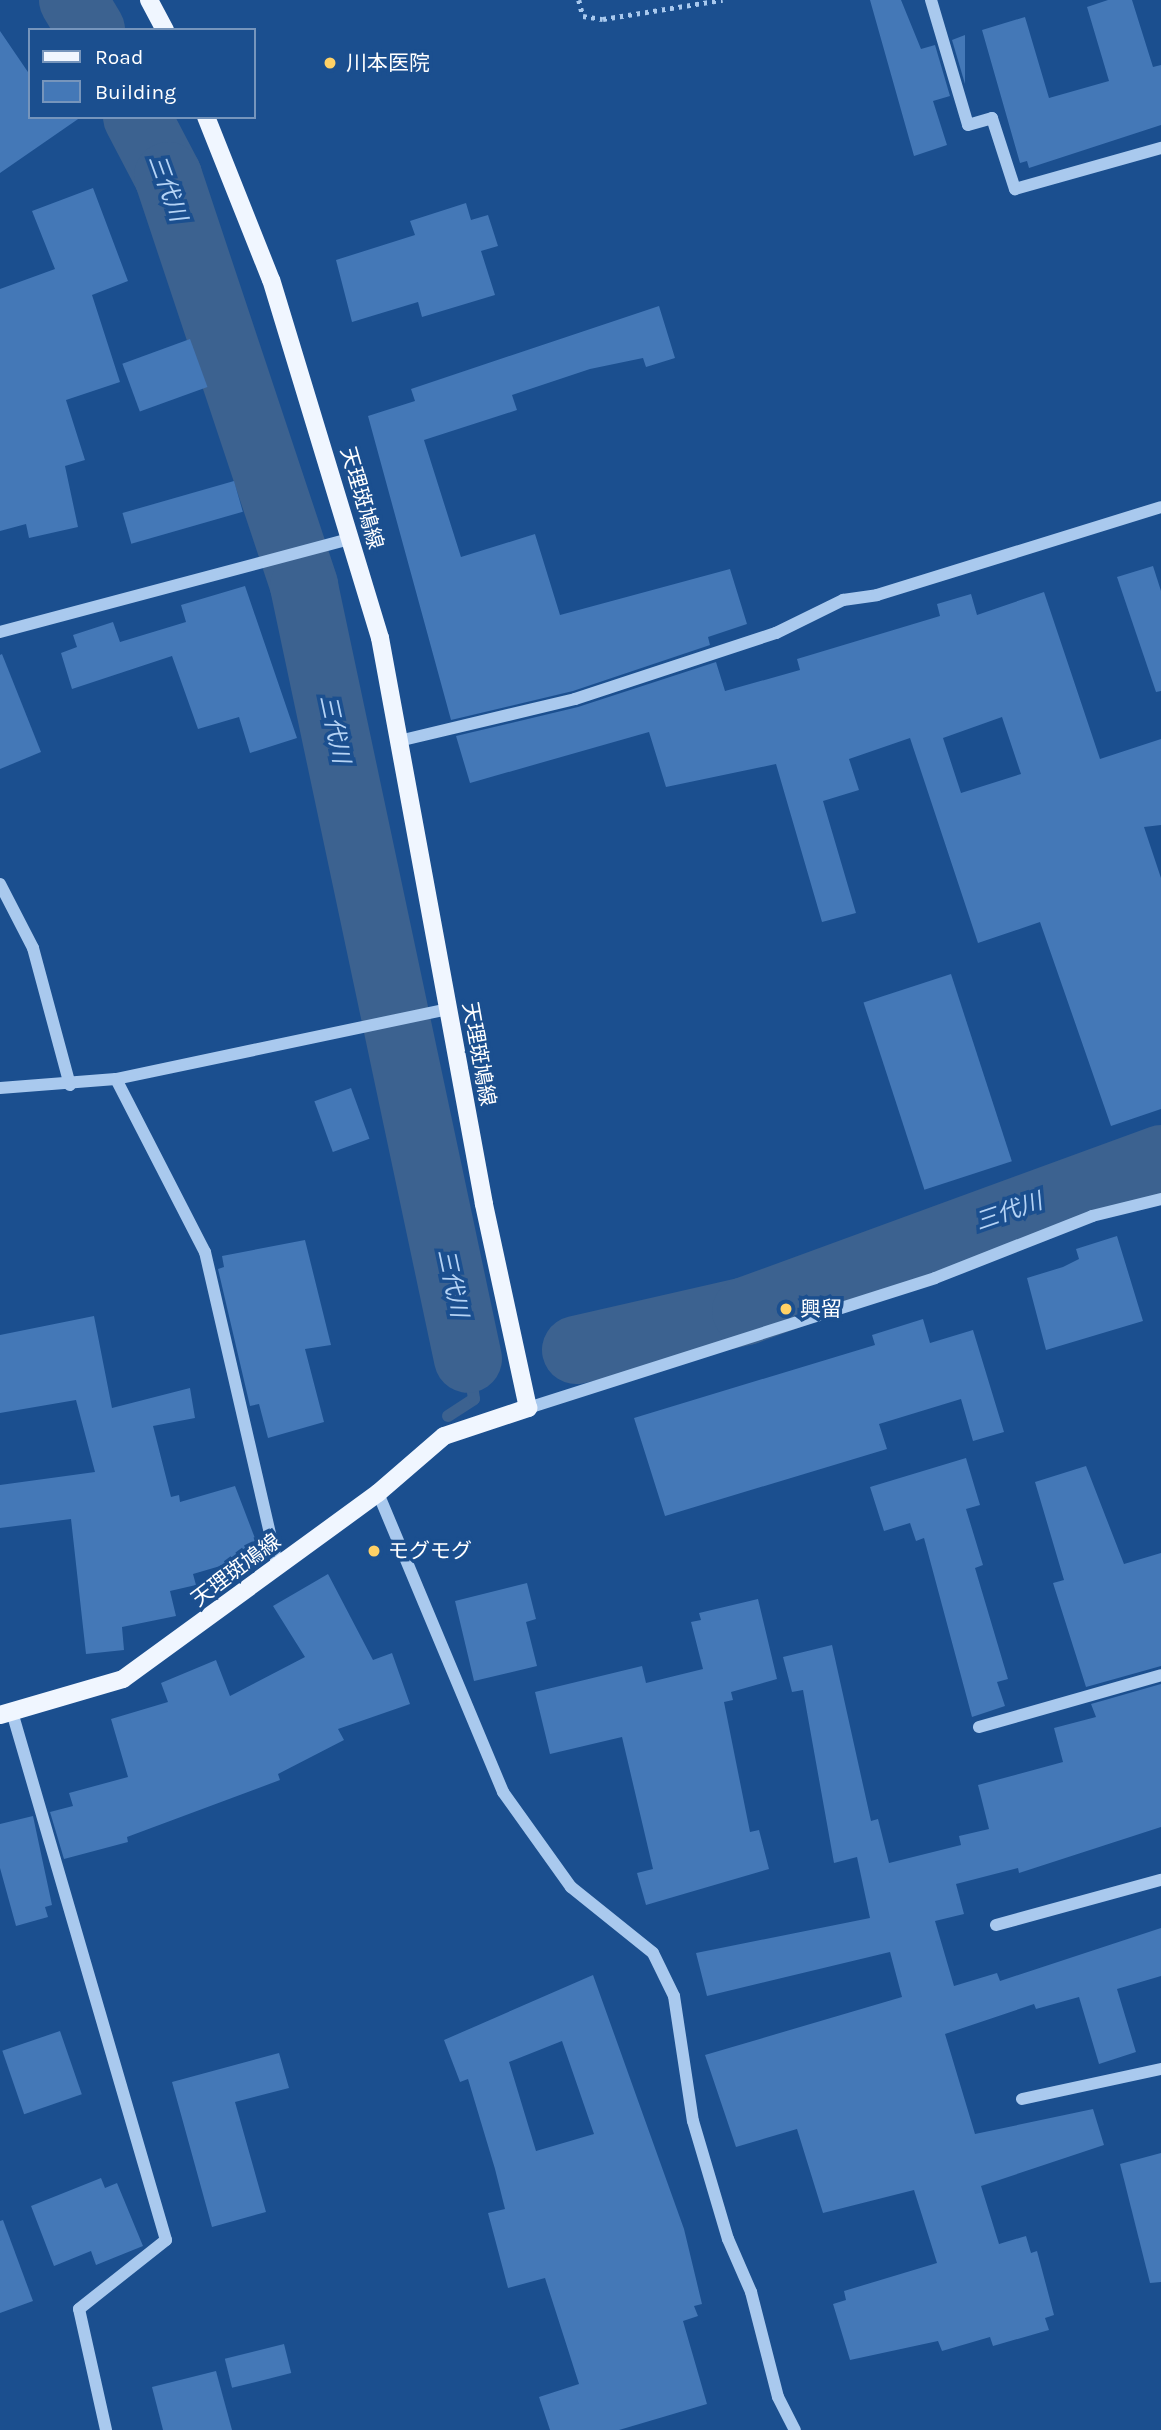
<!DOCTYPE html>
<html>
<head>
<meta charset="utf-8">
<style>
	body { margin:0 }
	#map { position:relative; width:1161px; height:2430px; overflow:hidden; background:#1b4f8f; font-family:Karla,"Noto Sans JP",sans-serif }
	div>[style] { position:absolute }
	.stream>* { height:12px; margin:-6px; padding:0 6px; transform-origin:6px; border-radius:6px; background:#3c6290 }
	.river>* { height:68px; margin:-34px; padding:0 34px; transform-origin:34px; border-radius:34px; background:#3c6290 }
	.building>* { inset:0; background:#4478b7; transform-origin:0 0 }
	.path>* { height:4.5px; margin-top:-2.25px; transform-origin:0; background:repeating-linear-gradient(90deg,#a9c9ee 0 3.5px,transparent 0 8.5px) }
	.minor>* { height:12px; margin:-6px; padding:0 6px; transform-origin:6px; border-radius:6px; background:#a9c9ee }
	.major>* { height:18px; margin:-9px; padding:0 9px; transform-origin:9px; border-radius:9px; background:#f0f6ff }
	.dots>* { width:19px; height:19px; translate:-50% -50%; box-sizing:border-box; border:4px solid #1b4f8f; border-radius:50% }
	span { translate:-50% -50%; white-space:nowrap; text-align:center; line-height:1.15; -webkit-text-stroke:7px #1b4f8f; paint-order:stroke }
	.poi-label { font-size:21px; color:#fff }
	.left { translate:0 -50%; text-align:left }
	.street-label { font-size:21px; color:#fff }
	.water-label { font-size:23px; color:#b5d3f5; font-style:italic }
	.legend { position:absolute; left:28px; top:28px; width:228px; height:91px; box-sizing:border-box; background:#1b4f8f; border:2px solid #7695bc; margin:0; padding:9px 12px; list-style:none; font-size:21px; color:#fff }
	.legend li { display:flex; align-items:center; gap:14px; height:35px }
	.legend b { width:35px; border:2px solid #7695bc }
</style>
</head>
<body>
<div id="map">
	<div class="stream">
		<i style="left:448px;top:1416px;width:31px;rotate:-33deg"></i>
		<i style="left:474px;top:1399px;width:40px;rotate:-98.5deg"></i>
	</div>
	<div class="river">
		<i style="left:73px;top:0;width:35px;rotate:59deg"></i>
		<i style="left:137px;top:117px;width:67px;rotate:62.3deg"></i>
		<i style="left:168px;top:176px;width:432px;rotate:71.6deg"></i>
		<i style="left:304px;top:586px;width:790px;rotate:78.02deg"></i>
		<i style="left:576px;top:1350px;width:174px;rotate:-12.9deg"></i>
		<i style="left:746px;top:1311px;width:442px;rotate:-20.1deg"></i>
	</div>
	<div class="building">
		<i style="clip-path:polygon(870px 0,901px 0,921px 49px,935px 45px,950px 96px,933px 101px,947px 145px,914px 156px)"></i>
		<i style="clip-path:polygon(1108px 0,1132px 0,1153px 67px,1161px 65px,1161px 125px,1029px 168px,1027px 161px,1020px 163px,982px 30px,1025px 17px,1049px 98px,1109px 81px,1087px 7px)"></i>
		<i style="clip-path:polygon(0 31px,30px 75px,30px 117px,81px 117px,0 173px)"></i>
		<i style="clip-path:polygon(965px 35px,965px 84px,952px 40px)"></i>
		<i style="clip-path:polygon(93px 188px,128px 281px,92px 295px,120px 382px,66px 400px,85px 460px,65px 466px,78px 527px,29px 538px,26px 524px,0 531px,0 289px,55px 269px,32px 211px)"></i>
		<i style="clip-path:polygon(466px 203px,471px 220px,488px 215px,498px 246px,481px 251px,495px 295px,422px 317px,418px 302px,352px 322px,336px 260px,415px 235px,410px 221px)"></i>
		<i style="clip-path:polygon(659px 306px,675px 358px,646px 367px,643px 358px,590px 369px,512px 395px,517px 410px,424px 440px,461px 557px,535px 534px,560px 615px,730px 569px,747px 624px,708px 637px,710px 645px,573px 691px,451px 720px,368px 416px,415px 401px,411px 389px)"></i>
		<i style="left:190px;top:339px;width:51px;height:72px;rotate:70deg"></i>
		<i style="left:234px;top:481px;width:32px;height:116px;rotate:74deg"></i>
		<i style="clip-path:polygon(1153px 566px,1161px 591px,1161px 691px,1156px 692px,1117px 577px)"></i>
		<i style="clip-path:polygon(245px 586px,297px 738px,250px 753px,239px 717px,198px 729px,172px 656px,72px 689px,61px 653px,77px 647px,73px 635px,113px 622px,120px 642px,186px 622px,181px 605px)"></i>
		<i style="clip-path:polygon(evenodd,1044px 592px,1100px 759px,1161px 739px,1161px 825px,1144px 827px,1161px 878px,1161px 1109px,1111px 1126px,1040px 922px,978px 943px,910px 738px,849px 759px,859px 790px,823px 801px,856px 913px,822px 922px,776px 764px,666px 787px,649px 732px,470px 783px,456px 736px,578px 707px,716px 662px,725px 691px,800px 670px,797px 659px,940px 616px,937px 604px,971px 594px,977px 615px,1044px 592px,1002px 717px,1021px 774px,961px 793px,943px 738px,1002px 717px)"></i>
		<i style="clip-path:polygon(2px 654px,41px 752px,0 769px,0 655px)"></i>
		<i style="left:951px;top:974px;width:197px;height:92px;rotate:72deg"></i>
		<i style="left:351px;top:1088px;width:54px;height:39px;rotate:70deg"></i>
		<i style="clip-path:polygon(1117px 1236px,1143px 1321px,1046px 1350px,1027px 1278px,1063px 1267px,1079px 1259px,1076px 1249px)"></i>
		<i style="clip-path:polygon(305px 1240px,331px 1345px,305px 1349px,324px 1422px,268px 1438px,259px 1404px,250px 1406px,218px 1269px,224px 1267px,222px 1256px)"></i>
		<i style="clip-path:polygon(94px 1316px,112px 1408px,190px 1388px,195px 1418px,153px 1426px,171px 1497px,179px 1495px,180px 1502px,235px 1486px,261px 1554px,193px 1574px,196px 1585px,170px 1591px,176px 1616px,122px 1627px,124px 1650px,86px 1654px,71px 1519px,0 1528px,0 1485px,95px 1472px,76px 1400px,0 1413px,0 1335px)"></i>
		<i style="clip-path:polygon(923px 1319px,930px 1343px,973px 1330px,1004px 1432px,973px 1441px,961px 1399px,879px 1424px,887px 1449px,665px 1516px,634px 1418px,875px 1345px,872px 1335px)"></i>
		<i style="clip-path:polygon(966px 1458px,980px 1505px,966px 1509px,983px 1565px,975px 1568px,1008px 1679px,997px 1682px,1005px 1706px,972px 1717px,924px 1538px,916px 1541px,910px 1523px,884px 1531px,870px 1487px)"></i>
		<i style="clip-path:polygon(1086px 1466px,1124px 1564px,1161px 1553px,1161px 1666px,1086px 1687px,1053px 1583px,1064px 1580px,1035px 1482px)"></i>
		<i style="clip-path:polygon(328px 1574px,373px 1660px,392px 1653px,410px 1704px,338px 1729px,344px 1740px,278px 1774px,280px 1780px,127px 1837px,128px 1842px,64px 1859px,50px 1812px,73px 1806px,69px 1793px,128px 1777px,111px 1719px,168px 1702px,161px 1683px,216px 1660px,230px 1696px,305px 1657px,273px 1606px)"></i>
		<i style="clip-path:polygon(527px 1583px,536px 1619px,526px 1622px,537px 1666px,474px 1681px,455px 1601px)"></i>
		<i style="clip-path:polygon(758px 1599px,777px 1679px,731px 1692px,733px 1700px,724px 1702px,750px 1832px,759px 1830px,769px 1869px,646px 1905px,637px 1873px,653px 1869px,622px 1737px,550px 1754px,535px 1692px,642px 1666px,646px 1683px,703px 1669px,691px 1622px,701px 1620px,699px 1613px)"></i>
		<i style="clip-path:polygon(832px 1645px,871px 1821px,878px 1819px,889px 1863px,961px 1845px,959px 1836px,989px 1829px,978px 1785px,1063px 1762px,1054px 1728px,1096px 1717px,1091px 1704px,1161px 1684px,1161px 1827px,1019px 1873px,1018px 1868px,956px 1884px,964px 1914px,935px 1921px,954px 1986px,997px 1973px,1000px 1981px,1161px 1928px,1161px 1976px,1117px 1989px,1136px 2052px,1099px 2064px,1079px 1997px,1036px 2009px,1034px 2004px,945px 2034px,975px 2134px,1093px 2109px,1104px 2145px,981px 2186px,999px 2244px,1026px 2236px,1031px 2253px,1037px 2251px,1054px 2315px,1045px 2318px,1049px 2330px,993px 2346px,990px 2337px,942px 2351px,938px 2341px,850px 2360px,833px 2304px,846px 2300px,844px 2291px,937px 2263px,914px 2190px,823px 2213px,797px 2129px,736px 2147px,705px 2055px,902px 1997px,890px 1952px,707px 1996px,696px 1953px,870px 1918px,857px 1857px,834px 1863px,803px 1690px,792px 1692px,783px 1657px)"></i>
		<i style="clip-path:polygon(33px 1816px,52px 1905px,45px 1907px,48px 1917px,16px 1926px,0 1868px,0 1824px)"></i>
		<i style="clip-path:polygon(evenodd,593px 1975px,684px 2229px,702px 2304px,694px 2306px,698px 2316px,683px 2321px,707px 2404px,619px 2430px,550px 2430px,539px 2397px,579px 2384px,545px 2278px,508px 2288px,488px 2213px,505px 2209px,495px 2169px,468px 2079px,460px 2082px,444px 2040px,593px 1975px,562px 2041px,594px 2134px,536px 2151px,509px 2062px,562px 2041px)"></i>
		<i style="left:60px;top:2031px;width:67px;height:61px;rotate:71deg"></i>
		<i style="clip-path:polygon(279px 2053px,289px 2088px,235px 2102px,266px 2212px,212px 2227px,172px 2082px)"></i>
		<i style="clip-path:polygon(1161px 2153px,1161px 2282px,1150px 2283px,1120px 2164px)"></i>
		<i style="clip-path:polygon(101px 2178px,105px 2188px,117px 2183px,143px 2246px,96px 2265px,91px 2251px,54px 2266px,31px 2206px)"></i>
		<i style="clip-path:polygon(3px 2220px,33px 2301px,0 2313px,0 2221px)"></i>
		<i style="left:284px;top:2344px;width:30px;height:61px;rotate:76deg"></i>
		<i style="clip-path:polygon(216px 2371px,232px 2430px,163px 2430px,152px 2387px)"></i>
	</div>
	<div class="path">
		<i style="left:579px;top:0;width:16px;rotate:76deg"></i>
		<i style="left:583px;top:16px;width:20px;rotate:9deg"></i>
		<i style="left:603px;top:19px;width:121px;rotate:-9.1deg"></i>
	</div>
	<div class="minor">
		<i style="left:931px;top:0;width:130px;rotate:73.5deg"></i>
		<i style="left:968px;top:125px;width:25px;rotate:-16deg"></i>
		<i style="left:992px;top:118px;width:75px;rotate:72.1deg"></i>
		<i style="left:1015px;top:189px;width:152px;rotate:-15.7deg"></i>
		<i style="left:0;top:632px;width:362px;rotate:-14.9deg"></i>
		<i style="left:403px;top:740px;width:177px;rotate:-13.4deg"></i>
		<i style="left:575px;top:699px;width:212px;rotate:-18.2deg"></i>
		<i style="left:776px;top:633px;width:75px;rotate:-26.2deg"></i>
		<i style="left:843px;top:600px;width:34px;rotate:-8deg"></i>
		<i style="left:877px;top:595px;width:297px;rotate:-17.2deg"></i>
		<i style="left:0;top:884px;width:72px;rotate:62.7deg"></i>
		<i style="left:33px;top:948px;width:142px;rotate:74.9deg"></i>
		<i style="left:116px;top:1079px;width:195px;rotate:62.8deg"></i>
		<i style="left:205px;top:1252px;width:324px;rotate:77deg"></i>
		<i style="left:0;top:1088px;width:116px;rotate:-4.4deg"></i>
		<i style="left:116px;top:1079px;width:338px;rotate:-11.9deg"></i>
		<i style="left:528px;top:1408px;width:427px;rotate:-17.7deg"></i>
		<i style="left:935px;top:1278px;width:169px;rotate:-21.5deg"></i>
		<i style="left:1092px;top:1216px;width:71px;rotate:-13.8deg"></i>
		<i style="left:378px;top:1493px;width:324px;rotate:67.3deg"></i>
		<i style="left:503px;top:1792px;width:117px;rotate:54.4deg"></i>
		<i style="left:571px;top:1887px;width:105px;rotate:38.8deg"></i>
		<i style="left:653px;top:1953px;width:48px;rotate:64deg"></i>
		<i style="left:674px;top:1996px;width:126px;rotate:81.4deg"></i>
		<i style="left:693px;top:2121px;width:123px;rotate:73.5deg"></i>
		<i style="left:728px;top:2239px;width:58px;rotate:66.5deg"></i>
		<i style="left:751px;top:2292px;width:108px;rotate:75.6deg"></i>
		<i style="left:778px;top:2397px;width:37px;rotate:63deg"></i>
		<i style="left:12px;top:1712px;width:550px;rotate:73.74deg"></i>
		<i style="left:166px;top:2240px;width:111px;rotate:141.6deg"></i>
		<i style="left:79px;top:2309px;width:124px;rotate:77.4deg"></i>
		<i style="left:979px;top:1727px;width:189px;rotate:-15.9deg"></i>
		<i style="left:996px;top:1925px;width:171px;rotate:-15.3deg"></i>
		<i style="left:1022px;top:2099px;width:142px;rotate:-12.2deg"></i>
	</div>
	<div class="major">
		<i style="left:149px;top:0;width:34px;rotate:62deg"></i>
		<i style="left:0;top:1715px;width:128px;rotate:-16.3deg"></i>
		<i style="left:123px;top:1679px;width:316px;rotate:-36.1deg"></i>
		<i style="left:378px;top:1493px;width:87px;rotate:-40.8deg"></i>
		<i style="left:444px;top:1436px;width:89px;rotate:-18.4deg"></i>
		<i style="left:528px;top:1408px;width:209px;rotate:-102.2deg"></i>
		<i style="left:484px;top:1204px;width:575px;rotate:-100.41deg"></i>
		<i style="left:380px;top:638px;width:374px;rotate:-106.9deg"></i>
		<i style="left:271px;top:280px;width:175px;rotate:-111.7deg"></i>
	</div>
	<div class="dots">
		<i style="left:330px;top:63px;background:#ffd166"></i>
		<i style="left:786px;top:1309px;background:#ffd166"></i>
		<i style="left:374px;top:1551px;background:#ffd166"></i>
	</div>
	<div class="poi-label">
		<span class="left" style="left:346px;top:63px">川本医院</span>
		<span class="left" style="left:800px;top:1309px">興留</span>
		<span class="left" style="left:388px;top:1551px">モグモグ</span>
	</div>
	<div class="street-label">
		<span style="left:362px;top:498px;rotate:74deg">天理斑鳩線</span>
		<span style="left:479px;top:1054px;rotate:80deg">天理斑鳩線</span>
		<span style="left:236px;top:1570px;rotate:-37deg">天理斑鳩線</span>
	</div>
	<div class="water-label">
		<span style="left:167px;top:188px;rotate:70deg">三代川</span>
		<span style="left:334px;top:729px;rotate:78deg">三代川</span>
		<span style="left:1009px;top:1212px;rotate:-19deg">三代川</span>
		<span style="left:452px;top:1283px;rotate:78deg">三代川</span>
	</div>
	<ul class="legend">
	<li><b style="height:9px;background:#f0f6ff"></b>Road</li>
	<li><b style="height:19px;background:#4478b7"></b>Building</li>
	</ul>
</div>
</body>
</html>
